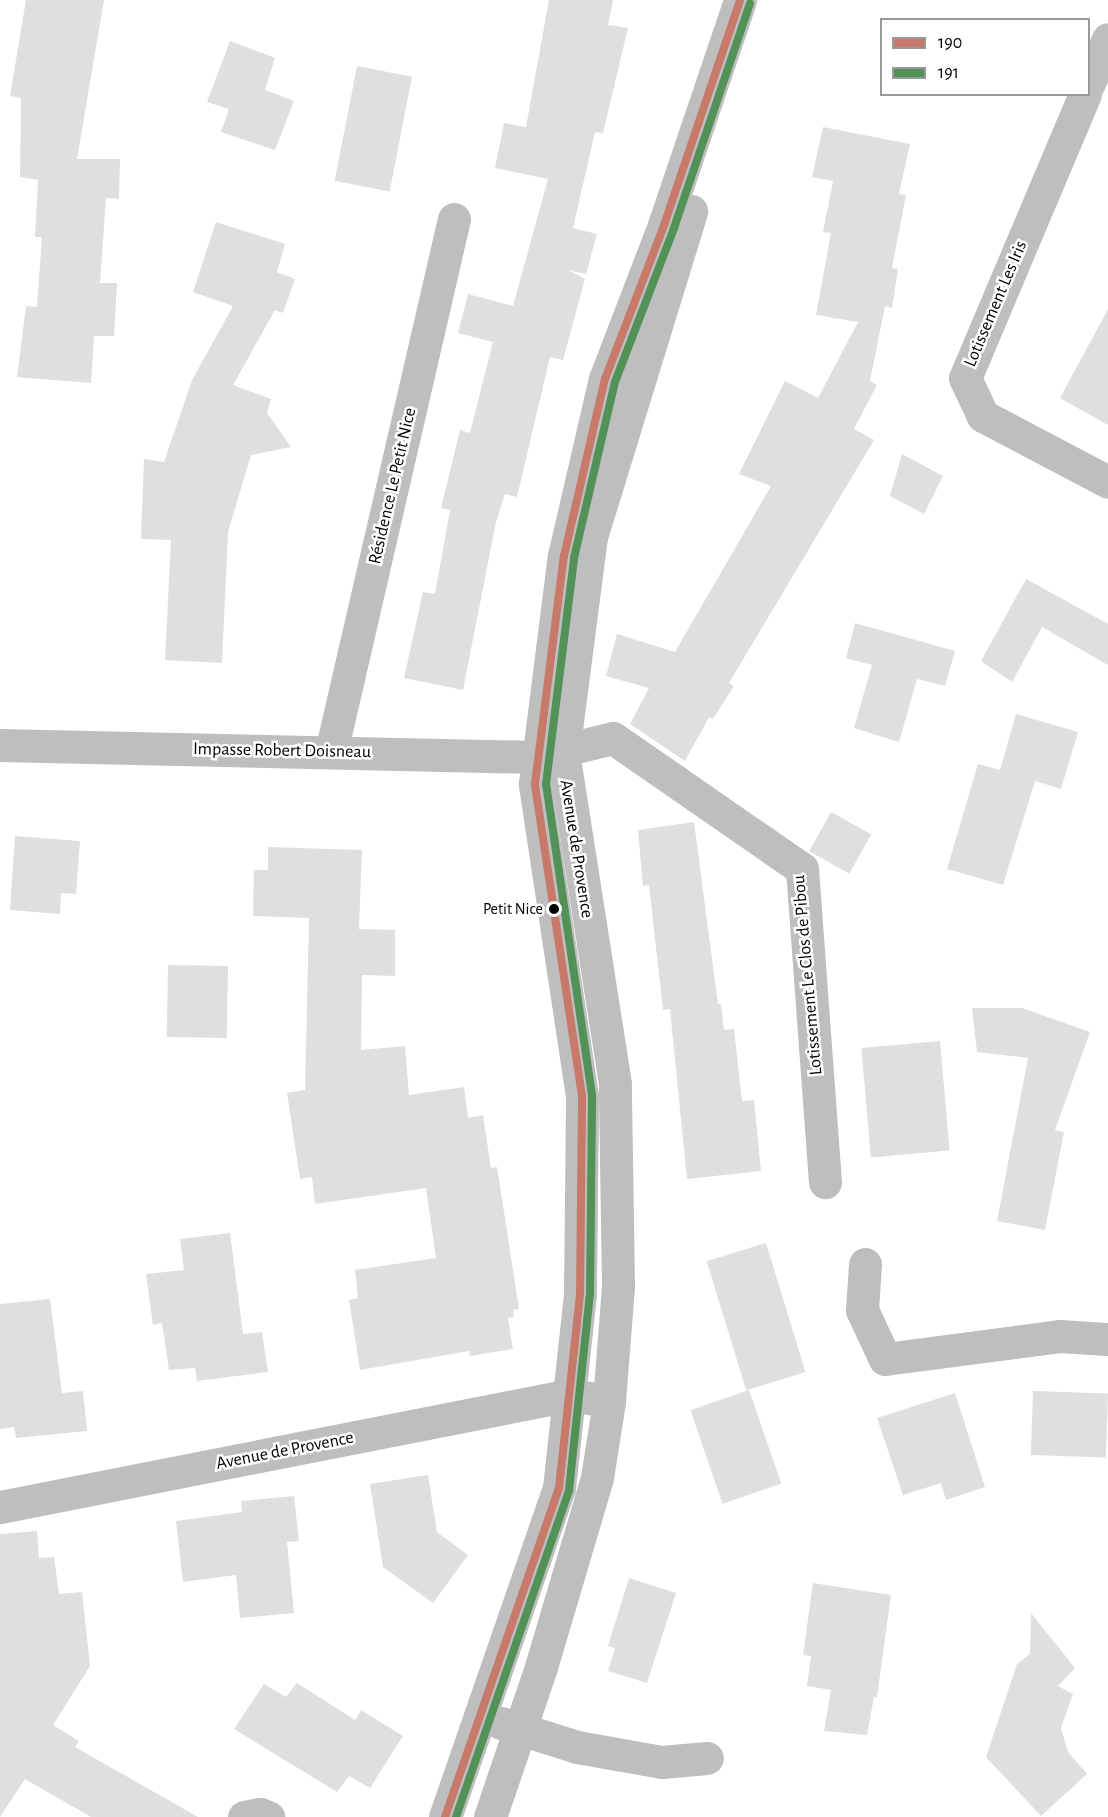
<!DOCTYPE html>
<html>
<head>
<meta charset="utf-8">
<style>
	body { margin:0 }
	#map { position:relative; width:1108px; height:1817px; overflow:hidden; background:#fff; font-family:"Alegreya Sans",sans-serif }
	div>[style] { position:absolute }
	.building>* { inset:0; background:#dfdfdf; transform-origin:0 0 }
	.minor>* { height:33px; margin:-16.5px; padding:0 16.5px; transform-origin:16.5px; border-radius:16.5px; background:#bebebe }
	.bus-1>* { height:8px; margin:-4px; padding:0 4px; transform-origin:4px; border-radius:4px; background:#c87a6a }
	.bus-2>* { height:8px; margin:-4px; padding:0 4px; transform-origin:4px; border-radius:4px; background:#529258 }
	.dots>* { width:16px; height:16px; translate:-50% -50%; box-sizing:border-box; border:3px solid #fff; border-radius:50% }
	span { translate:-50% -50%; white-space:nowrap; text-align:center; line-height:1.15; -webkit-text-stroke:5px #fff; paint-order:stroke }
	.bus-label { font-size:16px; color:#000 }
	.right { translate:-100% -50%; text-align:right }
	.street-label { font-size:18px; color:#000 }
	.legend { position:absolute; left:880px; top:18px; width:210px; height:78px; box-sizing:border-box; background:#fff; border:2px solid #999; margin:0; padding:8px 10px; list-style:none; font-size:18px; color:#000 }
	.legend li { display:flex; align-items:center; gap:12px; height:30px }
	.legend b { width:30px; border:2px solid #999 }
</style>
</head>
<body>
<div id="map">
	<div class="building">
		<i style="clip-path:polygon(26px 0,104px 0,77px 159px,120px 159px,119px 199px,106px 198px,100px 283px,117px 283px,114px 336px,94px 336px,91px 383px,17px 377px,26px 306px,37px 307px,42px 237px,35px 237px,38px 180px,20px 177px,21px 98px,10px 96px)"></i>
		<i style="clip-path:polygon(549px 0,613px 0,608px 25px,628px 28px,603px 133px,595px 132px,573px 228px,597px 234px,586px 274px,568px 270px,585px 279px,563px 360px,550px 357px,517px 497px,505px 494px,496px 522px,463px 690px,404px 678px,423px 592px,435px 594px,450px 510px,441px 508px,460px 430px,470px 433px,493px 342px,458px 333px,468px 294px,513px 306px,548px 179px,495px 168px,504px 123px,526px 127px)"></i>
		<i style="clip-path:polygon(230px 41px,275px 58px,265px 90px,294px 101px,275px 150px,221px 132px,229px 109px,207px 102px)"></i>
		<i style="left:357px;top:66px;width:56px;height:117px;rotate:11deg"></i>
		<i style="clip-path:polygon(823px 127px,910px 144px,899px 194px,906px 195px,892px 268px,898px 269px,892px 308px,885px 306px,870px 381px,877px 385px,854px 429px,874px 440px,729px 683px,734px 686px,713px 719px,709px 717px,685px 761px,630px 724px,649px 688px,606px 676px,617px 634px,675px 652px,771px 486px,739px 474px,785px 381px,818px 398px,858px 322px,816px 315px,831px 233px,823px 232px,833px 181px,812px 177px)"></i>
		<i style="clip-path:polygon(216px 222px,285px 244px,277px 272px,295px 279px,283px 313px,275px 310px,233px 385px,271px 399px,267px 413px,291px 447px,251px 455px,228px 532px,222px 663px,165px 660px,171px 540px,141px 539px,144px 459px,164px 462px,192px 380px,233px 306px,193px 292px)"></i>
		<i style="clip-path:polygon(1108px 309px,1108px 425px,1060px 398px)"></i>
		<i style="clip-path:polygon(902px 454px,943px 476px,924px 514px,890px 496px)"></i>
		<i style="clip-path:polygon(1026px 579px,1108px 624px,1108px 665px,1042px 627px,1012px 682px,981px 661px)"></i>
		<i style="clip-path:polygon(855px 623px,955px 651px,945px 686px,917px 679px,899px 742px,854px 728px,872px 665px,846px 658px)"></i>
		<i style="clip-path:polygon(1016px 714px,1078px 732px,1061px 789px,1035px 781px,1003px 885px,947px 869px,978px 764px,1000px 770px)"></i>
		<i style="left:831px;top:812px;width:46px;height:45px;rotate:29deg"></i>
		<i style="clip-path:polygon(694px 822px,718px 1004px,721px 1004px,724px 1030px,734px 1029px,742px 1101px,754px 1100px,761px 1171px,687px 1179px,670px 1009px,663px 1010px,649px 885px,643px 886px,638px 830px)"></i>
		<i style="clip-path:polygon(15px 836px,80px 841px,76px 894px,61px 893px,60px 914px,10px 910px)"></i>
		<i style="clip-path:polygon(268px 847px,362px 850px,359px 929px,395px 930px,395px 976px,362px 975px,361px 1050px,405px 1046px,409px 1095px,464px 1087px,468px 1118px,483px 1115px,491px 1168px,497px 1167px,502px 1199px,519px 1309px,513px 1310px,514px 1317px,508px 1318px,513px 1349px,470px 1356px,469px 1351px,360px 1370px,349px 1300px,358px 1298px,355px 1270px,436px 1258px,426px 1188px,315px 1204px,312px 1177px,300px 1179px,287px 1093px,305px 1090px,309px 918px,253px 916px,254px 870px,268px 870px)"></i>
		<i style="left:168px;top:965px;width:60px;height:72px;rotate:1deg"></i>
		<i style="clip-path:polygon(972px 1008px,1022px 1008px,1090px 1032px,1055px 1130px,1064px 1132px,1045px 1230px,997px 1221px,1028px 1058px,977px 1052px)"></i>
		<i style="left:940px;top:1041px;width:110px;height:79px;rotate:85deg"></i>
		<i style="clip-path:polygon(230px 1233px,243px 1334px,262px 1332px,268px 1372px,197px 1381px,195px 1368px,169px 1370px,162px 1323px,153px 1325px,146px 1274px,184px 1270px,180px 1239px)"></i>
		<i style="left:766px;top:1243px;width:135px;height:62px;rotate:73deg"></i>
		<i style="clip-path:polygon(50px 1299px,62px 1393px,83px 1391px,87px 1431px,16px 1438px,14px 1427px,0 1429px,0 1304px)"></i>
		<i style="left:749px;top:1390px;width:99px;height:62px;rotate:71deg"></i>
		<i style="left:1033px;top:1391px;width:75px;height:64px;rotate:2deg"></i>
		<i style="clip-path:polygon(955px 1393px,985px 1487px,946px 1500px,941px 1483px,903px 1495px,877px 1418px)"></i>
		<i style="clip-path:polygon(428px 1475px,437px 1532px,468px 1555px,433px 1603px,383px 1567px,370px 1484px)"></i>
		<i style="clip-path:polygon(294px 1496px,299px 1541px,287px 1542px,294px 1613px,240px 1618px,236px 1575px,183px 1582px,176px 1521px,242px 1512px,241px 1501px)"></i>
		<i style="clip-path:polygon(37px 1531px,39px 1558px,54px 1557px,59px 1594px,82px 1592px,90px 1666px,53px 1725px,79px 1741px,75px 1747px,198px 1817px,91px 1817px,25px 1779px,0 1817px,0 1534px)"></i>
		<i style="clip-path:polygon(629px 1578px,676px 1593px,647px 1683px,608px 1671px,615px 1648px,608px 1646px)"></i>
		<i style="clip-path:polygon(813px 1583px,891px 1595px,877px 1697px,874px 1697px,867px 1735px,824px 1731px,831px 1690px,807px 1686px,811px 1656px,803px 1655px)"></i>
		<i style="clip-path:polygon(1031px 1613px,1075px 1668px,1058px 1686px,1073px 1694px,1061px 1728px,1068px 1752px,1087px 1774px,1041px 1816px,986px 1757px,1017px 1664px,1030px 1654px)"></i>
		<i style="clip-path:polygon(297px 1683px,355px 1720px,361px 1710px,403px 1736px,370px 1788px,349px 1776px,337px 1792px,234px 1729px,264px 1684px,286px 1697px)"></i>
	</div>
	<div class="minor">
		<i style="left:1088px;top:85px;width:50px;rotate:-66.5deg"></i>
		<i style="left:1085px;top:94px;width:308px;rotate:112.9deg"></i>
		<i style="left:965px;top:378px;width:42px;rotate:64.7deg"></i>
		<i style="left:983px;top:416px;width:141px;rotate:27.8deg"></i>
		<i style="left:0;top:745px;width:536px;rotate:1.28deg"></i>
		<i style="left:536px;top:757px;width:79px;rotate:-13.9deg"></i>
		<i style="left:613px;top:738px;width:230px;rotate:34.7deg"></i>
		<i style="left:802px;top:869px;width:314px;rotate:85.8deg"></i>
		<i style="left:331px;top:752px;width:547px;rotate:-77.01deg"></i>
		<i style="left:865px;top:1264px;width:46px;rotate:93.7deg"></i>
		<i style="left:862px;top:1310px;width:54px;rotate:64.9deg"></i>
		<i style="left:885px;top:1359px;width:176px;rotate:-7.5deg"></i>
		<i style="left:1059px;top:1336px;width:49px;rotate:3.5deg"></i>
		<i style="left:0;top:1507px;width:581px;rotate:-11.12deg"></i>
		<i style="left:570px;top:1395px;width:20px;rotate:9deg"></i>
		<i style="left:501px;top:1723px;width:80px;rotate:17.5deg"></i>
		<i style="left:577px;top:1747px;width:86px;rotate:10deg"></i>
		<i style="left:662px;top:1762px;width:45px;rotate:-5.1deg"></i>
		<i style="left:244px;top:1817px;width:16px;rotate:-11deg"></i>
		<i style="left:260px;top:1814px;width:9px;rotate:21deg"></i>
		<i style="left:445px;top:1817px;width:348px;rotate:-70.9deg"></i>
		<i style="left:559px;top:1488px;width:195px;rotate:-83.8deg"></i>
		<i style="left:580px;top:1294px;width:198px;rotate:-89.4deg"></i>
		<i style="left:582px;top:1096px;width:316px;rotate:-98.6deg"></i>
		<i style="left:535px;top:784px;width:230px;rotate:-82.8deg"></i>
		<i style="left:564px;top:556px;width:182px;rotate:-77deg"></i>
		<i style="left:605px;top:379px;width:165px;rotate:-69deg"></i>
		<i style="left:664px;top:225px;width:237px;rotate:-71.3deg"></i>
		<i style="left:490px;top:1817px;width:158px;rotate:-71.2deg"></i>
		<i style="left:541px;top:1667px;width:197px;rotate:-73.5deg"></i>
		<i style="left:597px;top:1478px;width:78px;rotate:-81.1deg"></i>
		<i style="left:609px;top:1401px;width:115px;rotate:-85.5deg"></i>
		<i style="left:618px;top:1286px;width:202px;rotate:-90.9deg"></i>
		<i style="left:615px;top:1084px;width:336px;rotate:-98.9deg"></i>
		<i style="left:563px;top:752px;width:217px;rotate:-82.6deg"></i>
		<i style="left:591px;top:537px;width:341px;rotate:-72.9deg"></i>
	</div>
	<div class="bus-1">
		<i style="left:445px;top:1817px;width:348px;rotate:-70.9deg"></i>
		<i style="left:559px;top:1488px;width:195px;rotate:-83.8deg"></i>
		<i style="left:580px;top:1294px;width:198px;rotate:-89.4deg"></i>
		<i style="left:582px;top:1096px;width:316px;rotate:-98.6deg"></i>
		<i style="left:535px;top:784px;width:230px;rotate:-82.8deg"></i>
		<i style="left:564px;top:556px;width:182px;rotate:-77deg"></i>
		<i style="left:605px;top:379px;width:165px;rotate:-69deg"></i>
		<i style="left:664px;top:225px;width:237px;rotate:-71.3deg"></i>
	</div>
	<div class="bus-2">
		<i style="left:456px;top:1817px;width:346px;rotate:-70.9deg"></i>
		<i style="left:569px;top:1490px;width:196px;rotate:-83.9deg"></i>
		<i style="left:590px;top:1295px;width:200px;rotate:-89.4deg"></i>
		<i style="left:592px;top:1095px;width:314px;rotate:-98.4deg"></i>
		<i style="left:546px;top:784px;width:228px;rotate:-82.9deg"></i>
		<i style="left:574px;top:558px;width:181px;rotate:-76.9deg"></i>
		<i style="left:615px;top:382px;width:165px;rotate:-69deg"></i>
		<i style="left:674px;top:228px;width:237px;rotate:-71.3deg"></i>
	</div>
	<div class="dots">
		<i style="left:554px;top:909px;background:#000"></i>
	</div>
	<div class="bus-label">
		<span class="right" style="left:543px;top:909px">Petit Nice</span>
	</div>
	<div class="street-label">
		<span style="left:996px;top:304px;rotate:-67deg">Lotissement Les Iris</span>
		<span style="left:393px;top:486px;rotate:-77deg">Résidence Le Petit Nice</span>
		<span style="left:282px;top:751px;rotate:1deg">Impasse Robert Doisneau</span>
		<span style="left:576px;top:849px;rotate:81deg">Avenue de Provence</span>
		<span style="left:808px;top:975px;rotate:-95deg">Lotissement Le Clos de Pibou</span>
		<span style="left:285px;top:1451px;rotate:-11deg">Avenue de Provence</span>
	</div>
	<ul class="legend">
	<li><b style="height:8px;background:#c87a6a"></b>190</li>
	<li><b style="height:8px;background:#529258"></b>191</li>
	</ul>
</div>
</body>
</html>
